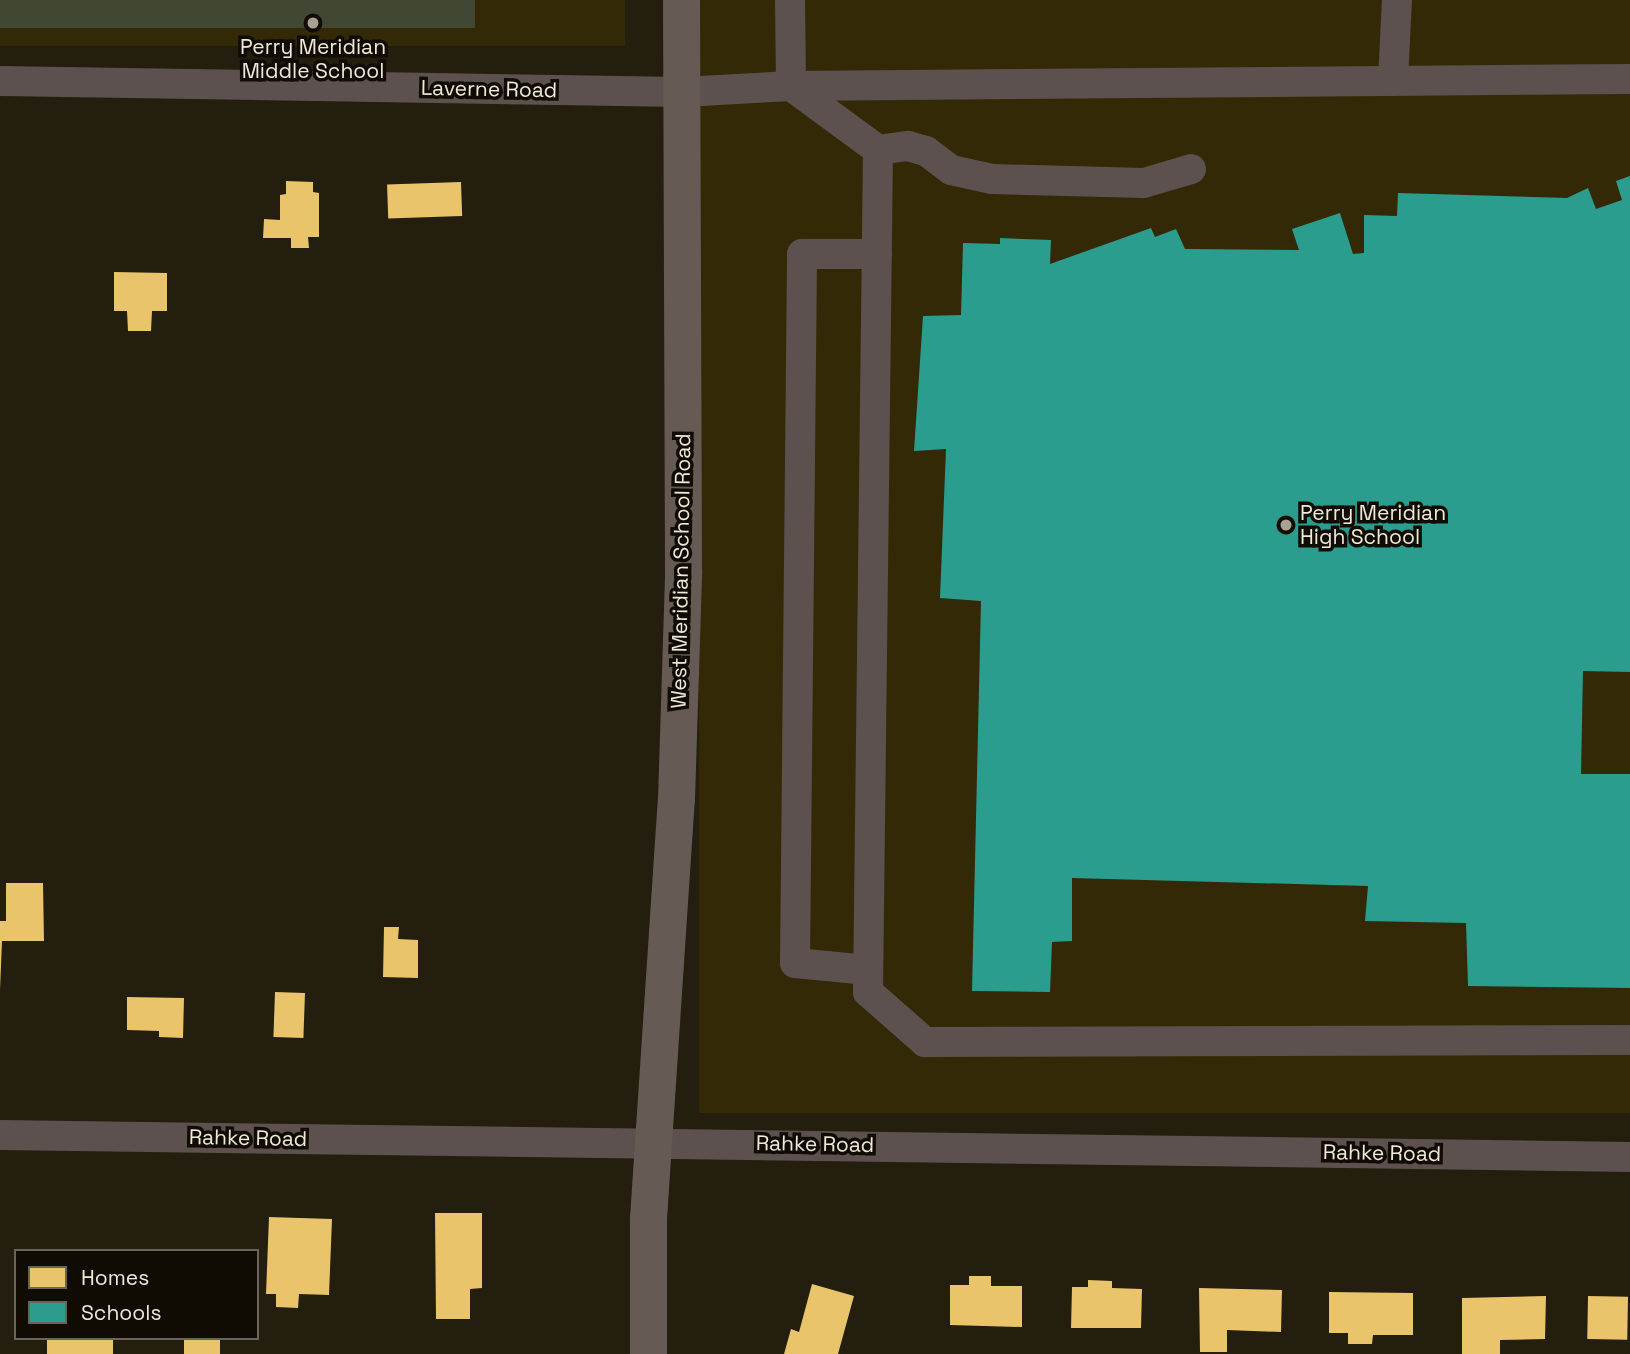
<!DOCTYPE html>
<html>
<head>
<meta charset="utf-8">
<style>
	body { margin:0 }
	#map { position:relative; width:1630px; height:1354px; overflow:hidden; background:#231e0e; font-family:"Space Grotesk",sans-serif }
	div>[style] { position:absolute }
	.built>* { inset:0; background:#332906; transform-origin:0 0 }
	.green>* { inset:0; background:#404834; transform-origin:0 0 }
	.homes>* { inset:0; background:#e9c46a; transform-origin:0 0 }
	.schools>* { inset:0; background:#2a9d8f }
	.minor>* { height:30px; margin:-15px; padding:0 15px; transform-origin:15px; border-radius:15px; background:#5c514f }
	.major>* { height:37px; margin:-18.5px; padding:0 18.5px; transform-origin:18.5px; border-radius:18.5px; background:#665a55 }
	.dots>* { width:19px; height:19px; translate:-50% -50%; box-sizing:border-box; border:4px solid #100c03; border-radius:50% }
	span { translate:-50% -50%; white-space:nowrap; text-align:center; line-height:1.15; -webkit-text-stroke:7px #100c03; paint-order:stroke }
	.poi-label { font-size:21px; color:#eee9d8 }
	.left { translate:0 -50%; text-align:left }
	.street-label { font-size:21px; color:#eee9d8 }
	.legend { position:absolute; left:14px; top:1249px; width:245px; height:91px; box-sizing:border-box; background:#100c03; border:2px solid #696458; margin:0; padding:9px 12px; list-style:none; font-size:21px; color:#eee9d8 }
	.legend li { display:flex; align-items:center; gap:14px; height:35px }
	.legend b { width:35px; border:2px solid #696458 }
</style>
</head>
<body>
<div id="map">
	<div class="built">
		<i style="left:0;top:0;width:625px;height:46px"></i>
		<i style="left:699px;top:0;width:931px;height:1113px"></i>
	</div>
	<div class="green">
		<i style="left:0;top:0;width:475px;height:28px"></i>
	</div>
	<div class="homes">
		<i style="clip-path:polygon(286px 181px,313px 182px,313px 192px,319px 193px,319px 237px,308px 237px,309px 248px,291px 248px,291px 238px,263px 238px,264px 219px,280px 220px,280px 195px,286px 194px)"></i>
		<i style="left:461px;top:182px;width:34px;height:74px;rotate:88deg"></i>
		<i style="clip-path:polygon(114px 272px,167px 273px,167px 311px,152px 311px,151px 331px,128px 331px,127px 311px,114px 311px)"></i>
		<i style="clip-path:polygon(6px 883px,43px 883px,44px 941px,2px 941px,0 990px,0 921px,6px 921px)"></i>
		<i style="clip-path:polygon(384px 927px,399px 927px,398px 939px,418px 940px,418px 978px,383px 977px)"></i>
		<i style="left:275px;top:992px;width:30px;height:45px;rotate:2deg"></i>
		<i style="clip-path:polygon(127px 997px,184px 998px,183px 1038px,159px 1037px,159px 1031px,127px 1030px)"></i>
		<i style="clip-path:polygon(435px 1213px,482px 1213px,482px 1288px,470px 1289px,470px 1319px,436px 1319px)"></i>
		<i style="clip-path:polygon(269px 1217px,332px 1219px,329px 1295px,299px 1294px,298px 1308px,276px 1307px,276px 1294px,266px 1294px)"></i>
		<i style="clip-path:polygon(969px 1276px,991px 1276px,991px 1286px,1022px 1286px,1022px 1327px,950px 1325px,950px 1285px,969px 1285px)"></i>
		<i style="clip-path:polygon(1088px 1280px,1112px 1281px,1112px 1288px,1142px 1289px,1141px 1328px,1071px 1328px,1072px 1287px,1088px 1287px)"></i>
		<i style="clip-path:polygon(812px 1284px,854px 1296px,838px 1354px,784px 1354px,791px 1329px,799px 1332px)"></i>
		<i style="clip-path:polygon(1199px 1288px,1282px 1290px,1281px 1332px,1227px 1330px,1227px 1352px,1200px 1352px)"></i>
		<i style="clip-path:polygon(1329px 1292px,1413px 1293px,1413px 1335px,1373px 1335px,1372px 1344px,1348px 1344px,1348px 1333px,1329px 1333px)"></i>
		<i style="clip-path:polygon(1546px 1296px,1545px 1339px,1500px 1340px,1500px 1354px,1462px 1354px,1462px 1298px)"></i>
		<i style="left:1588px;top:1296px;width:40px;height:43px;rotate:1deg"></i>
		<i style="left:47px;top:1338px;width:66px;height:16px"></i>
		<i style="left:184px;top:1338px;width:36px;height:16px"></i>
	</div>
	<div class="schools">
		<i style="clip-path:polygon(1630px 176px,1630px 672px,1583px 671px,1581px 774px,1630px 774px,1630px 988px,1468px 986px,1466px 923px,1365px 921px,1368px 886px,1072px 878px,1072px 941px,1052px 942px,1050px 992px,972px 991px,981px 601px,940px 598px,946px 449px,914px 451px,923px 316px,961px 315px,963px 243px,1000px 244px,1000px 238px,1051px 240px,1050px 264px,1151px 228px,1155px 237px,1176px 229px,1185px 249px,1299px 250px,1292px 229px,1340px 213px,1353px 254px,1364px 253px,1364px 215px,1397px 216px,1398px 193px,1567px 198px,1588px 188px,1596px 209px,1622px 200px,1616px 181px)"></i>
	</div>
	<div class="minor">
		<i style="left:790px;top:0;width:86px;rotate:89.3deg"></i>
		<i style="left:791px;top:86px;width:839px;rotate:-0.48deg"></i>
		<i style="left:0;top:81px;width:683px;rotate:0.92deg"></i>
		<i style="left:683px;top:92px;width:108px;rotate:-3.2deg"></i>
		<i style="left:791px;top:86px;width:108px;rotate:36.3deg"></i>
		<i style="left:878px;top:150px;width:842px;rotate:90.68deg"></i>
		<i style="left:868px;top:992px;width:76px;rotate:41.3deg"></i>
		<i style="left:925px;top:1042px;width:705px;rotate:-0.16deg"></i>
		<i style="left:1393px;top:81px;width:81px;rotate:-87.2deg"></i>
		<i style="left:878px;top:150px;width:30px;rotate:-8deg"></i>
		<i style="left:908px;top:146px;width:19px;rotate:16deg"></i>
		<i style="left:926px;top:151px;width:31px;rotate:37deg"></i>
		<i style="left:951px;top:170px;width:42px;rotate:12.4deg"></i>
		<i style="left:992px;top:179px;width:152px;rotate:1.5deg"></i>
		<i style="left:1144px;top:183px;width:49px;rotate:-16.6deg"></i>
		<i style="left:868px;top:970px;width:73px;rotate:-174.5deg"></i>
		<i style="left:795px;top:963px;width:709px;rotate:-89.43deg"></i>
		<i style="left:802px;top:254px;width:75px"></i>
		<i style="left:0;top:1135px;width:1630px;rotate:0.77deg"></i>
	</div>
	<div class="major">
		<i style="left:648px;top:1354px;width:136px;rotate:-90deg"></i>
		<i style="left:648px;top:1218px;width:420px;rotate:-86.2deg"></i>
		<i style="left:676px;top:799px;width:229px;rotate:-88.2deg"></i>
		<i style="left:683px;top:570px;width:570px;rotate:-90.2deg"></i>
	</div>
	<div class="dots">
		<i style="left:313px;top:23px;background:#a7a291"></i>
		<i style="left:1286px;top:525px;background:#a7a291"></i>
	</div>
	<div class="poi-label">
		<span style="left:313px;top:59px">Perry Meridian<br>Middle School</span>
		<span class="left" style="left:1300px;top:525px">Perry Meridian<br>High School</span>
	</div>
	<div class="street-label">
		<span style="left:489px;top:89px;rotate:1deg">Laverne Road</span>
		<span style="left:681px;top:571px;rotate:-89deg">West Meridian School Road</span>
		<span style="left:248px;top:1138px;rotate:1deg">Rahke Road</span>
		<span style="left:815px;top:1144px;rotate:1deg">Rahke Road</span>
		<span style="left:1382px;top:1153px;rotate:1deg">Rahke Road</span>
	</div>
	<ul class="legend">
	<li><b style="height:19px;background:#e9c46a"></b>Homes</li>
	<li><b style="height:19px;background:#2a9d8f"></b>Schools</li>
	</ul>
</div>
</body>
</html>
